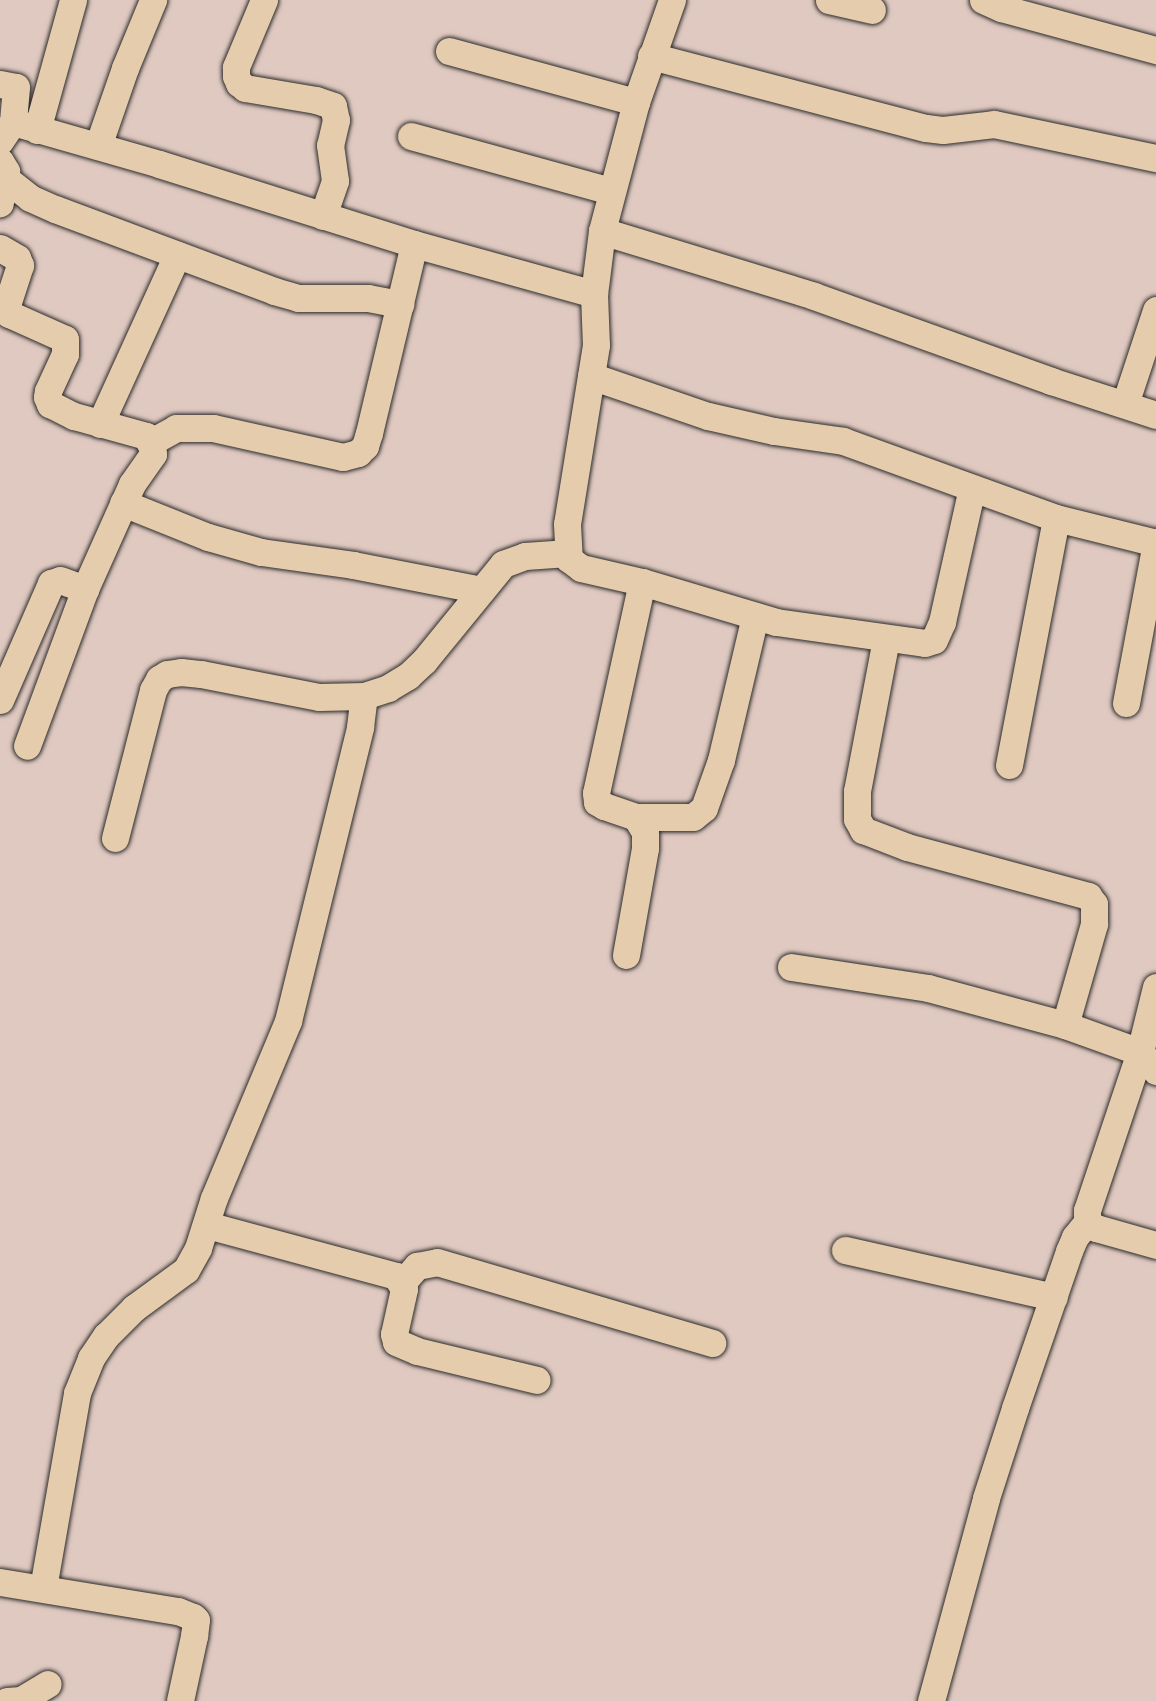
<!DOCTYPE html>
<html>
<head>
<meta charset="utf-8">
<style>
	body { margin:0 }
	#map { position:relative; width:1156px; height:1701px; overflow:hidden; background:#e0c9c1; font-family:Itim,sans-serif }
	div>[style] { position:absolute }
	.roads { filter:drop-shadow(0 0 2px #2b2b2b) drop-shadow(0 0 2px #2b2b2b) }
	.street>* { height:27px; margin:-13.5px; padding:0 13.5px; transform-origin:13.5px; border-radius:13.5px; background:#e5ccad }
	span { translate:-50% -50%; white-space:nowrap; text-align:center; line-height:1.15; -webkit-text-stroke:5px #e5ccad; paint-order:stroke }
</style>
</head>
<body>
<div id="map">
	<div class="roads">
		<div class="street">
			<i style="left:264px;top:0;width:73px;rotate:112.7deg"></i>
			<i style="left:236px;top:67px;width:9px;rotate:90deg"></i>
			<i style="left:236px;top:76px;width:8px;rotate:67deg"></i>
			<i style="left:239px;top:83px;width:8px;rotate:40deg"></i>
			<i style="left:245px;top:88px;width:72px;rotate:9.6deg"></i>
			<i style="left:316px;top:100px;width:18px;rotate:19deg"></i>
			<i style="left:333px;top:106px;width:14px;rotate:78deg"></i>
			<i style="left:336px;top:120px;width:26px;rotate:103deg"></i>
			<i style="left:330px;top:145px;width:36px;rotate:82deg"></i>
			<i style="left:335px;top:181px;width:37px;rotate:109deg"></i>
			<i style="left:672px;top:0;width:108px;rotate:109.4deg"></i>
			<i style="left:636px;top:102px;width:133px;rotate:104.8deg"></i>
			<i style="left:602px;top:231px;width:64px;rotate:97.2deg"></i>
			<i style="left:594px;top:294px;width:51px;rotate:87.8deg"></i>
			<i style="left:596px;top:345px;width:181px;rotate:99.2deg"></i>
			<i style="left:567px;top:524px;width:35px;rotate:87deg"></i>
			<i style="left:569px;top:559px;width:15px;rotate:37deg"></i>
			<i style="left:581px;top:568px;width:63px;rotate:12.9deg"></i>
			<i style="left:642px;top:582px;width:140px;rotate:16.6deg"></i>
			<i style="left:776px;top:622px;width:150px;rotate:8deg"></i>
			<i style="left:925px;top:643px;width:9px;rotate:-18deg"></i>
			<i style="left:934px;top:640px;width:20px;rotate:-66deg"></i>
			<i style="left:942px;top:622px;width:137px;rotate:-77.4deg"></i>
			<i style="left:829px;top:0;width:44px;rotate:13.1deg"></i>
			<i style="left:983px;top:0;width:20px;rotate:24deg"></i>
			<i style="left:1001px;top:8px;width:161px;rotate:15.2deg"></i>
			<i style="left:449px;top:51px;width:194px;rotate:15.3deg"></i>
			<i style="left:651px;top:56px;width:284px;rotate:14.7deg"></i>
			<i style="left:926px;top:128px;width:17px;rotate:7deg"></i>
			<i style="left:943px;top:130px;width:51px;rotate:-6.7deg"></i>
			<i style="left:994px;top:124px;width:166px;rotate:11.9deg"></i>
			<i style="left:0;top:84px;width:16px;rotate:11deg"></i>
			<i style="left:16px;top:87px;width:35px;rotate:95deg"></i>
			<i style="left:37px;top:130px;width:135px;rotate:-74.5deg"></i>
			<i style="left:411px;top:136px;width:207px;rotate:15.4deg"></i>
			<i style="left:0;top:141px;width:23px;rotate:-56deg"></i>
			<i style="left:13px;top:122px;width:152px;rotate:16deg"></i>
			<i style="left:159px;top:164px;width:267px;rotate:17.4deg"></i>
			<i style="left:414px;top:244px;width:187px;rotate:15.5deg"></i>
			<i style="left:98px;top:146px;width:83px;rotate:-70.9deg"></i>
			<i style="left:125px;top:68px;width:74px;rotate:-67.6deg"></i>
			<i style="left:0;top:161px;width:12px;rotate:59deg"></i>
			<i style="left:6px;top:171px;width:33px;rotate:101deg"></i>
			<i style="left:6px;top:179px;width:31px;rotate:38deg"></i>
			<i style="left:30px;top:198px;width:27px;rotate:24deg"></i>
			<i style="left:55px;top:209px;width:234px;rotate:20.5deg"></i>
			<i style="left:274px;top:291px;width:25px;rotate:16deg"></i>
			<i style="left:298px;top:298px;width:70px"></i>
			<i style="left:368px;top:298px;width:33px;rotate:11deg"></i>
			<i style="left:602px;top:231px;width:222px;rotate:17deg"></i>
			<i style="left:814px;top:296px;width:252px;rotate:19.7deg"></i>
			<i style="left:1051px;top:381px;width:110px;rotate:17.9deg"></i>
			<i style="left:0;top:248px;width:20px;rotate:30deg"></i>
			<i style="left:17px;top:258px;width:8px;rotate:67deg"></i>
			<i style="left:20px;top:265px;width:45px;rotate:108deg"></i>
			<i style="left:6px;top:308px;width:7px;rotate:63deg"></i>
			<i style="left:9px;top:314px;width:61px;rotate:24.1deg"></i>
			<i style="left:65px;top:339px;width:15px;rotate:90deg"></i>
			<i style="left:65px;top:354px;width:41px;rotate:114.7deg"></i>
			<i style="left:48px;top:391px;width:6px;rotate:99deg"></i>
			<i style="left:47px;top:397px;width:8px;rotate:67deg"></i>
			<i style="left:50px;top:404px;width:27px;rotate:27deg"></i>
			<i style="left:74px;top:416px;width:75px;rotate:15.5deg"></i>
			<i style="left:146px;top:436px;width:13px;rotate:61deg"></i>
			<i style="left:152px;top:447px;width:7px;rotate:82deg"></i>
			<i style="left:153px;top:454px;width:37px;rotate:125deg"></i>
			<i style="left:132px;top:484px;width:115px;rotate:114.1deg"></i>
			<i style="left:85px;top:589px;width:167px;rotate:110.3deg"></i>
			<i style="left:591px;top:376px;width:124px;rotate:18.9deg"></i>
			<i style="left:708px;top:416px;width:68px;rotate:12.8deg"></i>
			<i style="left:774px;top:431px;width:70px;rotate:8.2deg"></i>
			<i style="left:843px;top:441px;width:226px;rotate:19.9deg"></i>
			<i style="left:1056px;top:518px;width:103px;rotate:14deg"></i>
			<i style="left:1125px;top:404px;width:99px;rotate:-71.7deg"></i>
			<i style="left:100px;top:424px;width:186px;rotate:-65.5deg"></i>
			<i style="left:151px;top:442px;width:29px;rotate:-29deg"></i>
			<i style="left:176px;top:428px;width:37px"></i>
			<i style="left:213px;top:428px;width:133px;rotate:12.6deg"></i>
			<i style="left:343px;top:457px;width:16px;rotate:-15deg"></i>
			<i style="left:358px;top:453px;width:10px;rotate:-45deg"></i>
			<i style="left:365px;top:446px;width:14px;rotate:-73deg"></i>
			<i style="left:369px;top:433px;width:194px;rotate:-76.6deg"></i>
			<i style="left:123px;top:503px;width:92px;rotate:21.8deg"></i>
			<i style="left:208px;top:537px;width:55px;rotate:15.8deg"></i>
			<i style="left:261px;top:552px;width:93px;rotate:8deg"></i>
			<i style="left:353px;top:565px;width:131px;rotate:11deg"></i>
			<i style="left:886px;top:639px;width:155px;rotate:100.8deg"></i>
			<i style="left:857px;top:791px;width:28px;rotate:90deg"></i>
			<i style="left:857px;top:819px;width:13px;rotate:61deg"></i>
			<i style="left:863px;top:830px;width:47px;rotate:21.1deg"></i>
			<i style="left:907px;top:847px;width:188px;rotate:15.1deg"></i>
			<i style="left:1088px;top:896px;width:10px;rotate:53deg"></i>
			<i style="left:1094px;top:904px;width:20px;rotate:90deg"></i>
			<i style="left:1094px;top:924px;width:105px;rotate:106deg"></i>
			<i style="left:0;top:700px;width:128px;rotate:-66.4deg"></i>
			<i style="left:51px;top:583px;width:9px;rotate:-18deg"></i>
			<i style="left:60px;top:580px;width:27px;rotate:20deg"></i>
			<i style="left:1126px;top:703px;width:164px;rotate:-79.4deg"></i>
			<i style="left:1009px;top:765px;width:251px;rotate:-79.2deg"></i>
			<i style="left:636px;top:817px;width:57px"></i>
			<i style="left:693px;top:817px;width:14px;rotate:-39deg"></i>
			<i style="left:704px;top:808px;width:51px;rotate:-70.5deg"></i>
			<i style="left:721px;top:760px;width:148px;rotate:-76.7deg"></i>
			<i style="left:115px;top:838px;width:153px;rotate:-75.6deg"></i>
			<i style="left:153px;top:690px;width:13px;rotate:-61deg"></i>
			<i style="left:159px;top:679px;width:9px;rotate:-32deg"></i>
			<i style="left:167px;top:674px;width:14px;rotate:-8deg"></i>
			<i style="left:181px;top:672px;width:20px;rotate:6deg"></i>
			<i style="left:201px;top:674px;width:120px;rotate:11deg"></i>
			<i style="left:319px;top:697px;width:45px;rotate:-1.3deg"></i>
			<i style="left:364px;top:696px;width:25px;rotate:-18deg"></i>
			<i style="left:388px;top:688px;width:23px;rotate:-31deg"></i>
			<i style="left:408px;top:676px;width:22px;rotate:-43deg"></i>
			<i style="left:424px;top:661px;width:125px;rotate:-50.8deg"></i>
			<i style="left:503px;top:564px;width:23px;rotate:-20deg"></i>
			<i style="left:525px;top:556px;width:43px;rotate:-4deg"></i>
			<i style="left:626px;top:955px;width:109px;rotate:-79.9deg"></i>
			<i style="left:645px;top:848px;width:16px;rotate:-90deg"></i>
			<i style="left:645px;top:832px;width:17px;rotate:-121deg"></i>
			<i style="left:636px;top:817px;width:34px;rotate:-161deg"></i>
			<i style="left:604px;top:806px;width:8px;rotate:-150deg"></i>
			<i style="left:597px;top:802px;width:9px;rotate:-96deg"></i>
			<i style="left:596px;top:793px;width:216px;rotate:-77.7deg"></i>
			<i style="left:791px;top:967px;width:139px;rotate:8.7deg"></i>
			<i style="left:928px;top:988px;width:142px;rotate:15.1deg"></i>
			<i style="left:1065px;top:1025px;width:80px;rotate:19.8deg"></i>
			<i style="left:1140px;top:1052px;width:25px;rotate:50deg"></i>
			<i style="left:1156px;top:987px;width:67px;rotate:103.8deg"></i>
			<i style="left:1140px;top:1052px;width:167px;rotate:108.5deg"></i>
			<i style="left:1087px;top:1210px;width:12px;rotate:90deg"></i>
			<i style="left:1087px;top:1222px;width:11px;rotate:34deg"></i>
			<i style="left:1096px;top:1228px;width:62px;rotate:15.8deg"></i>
			<i style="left:207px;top:1225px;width:196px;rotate:15.1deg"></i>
			<i style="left:396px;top:1276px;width:15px;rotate:58deg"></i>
			<i style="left:404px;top:1289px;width:46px;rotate:102.5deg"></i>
			<i style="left:394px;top:1334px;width:8px;rotate:76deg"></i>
			<i style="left:396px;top:1342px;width:23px;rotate:23deg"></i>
			<i style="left:417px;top:1351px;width:123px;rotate:13.6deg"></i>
			<i style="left:845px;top:1250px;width:214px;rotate:12.7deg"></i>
			<i style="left:402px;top:1283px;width:23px;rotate:-49deg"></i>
			<i style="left:417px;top:1266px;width:20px;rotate:-11deg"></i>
			<i style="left:437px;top:1262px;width:287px;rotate:16.4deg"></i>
			<i style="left:0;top:1582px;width:180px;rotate:9.3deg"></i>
			<i style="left:178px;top:1611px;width:16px;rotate:22deg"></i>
			<i style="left:193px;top:1617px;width:4px;rotate:45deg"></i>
			<i style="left:196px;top:1620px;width:16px;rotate:97deg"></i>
			<i style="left:194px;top:1636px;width:66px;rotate:102.2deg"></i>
			<i style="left:43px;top:1588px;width:198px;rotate:-80.1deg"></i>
			<i style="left:77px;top:1393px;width:38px;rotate:-68deg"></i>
			<i style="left:91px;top:1358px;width:27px;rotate:-56deg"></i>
			<i style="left:106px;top:1336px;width:40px;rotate:-45deg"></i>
			<i style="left:134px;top:1308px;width:64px;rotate:-36.2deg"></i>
			<i style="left:186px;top:1270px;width:25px;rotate:-61deg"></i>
			<i style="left:198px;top:1248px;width:52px;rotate:-72.3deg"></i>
			<i style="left:214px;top:1198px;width:192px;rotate:-67.3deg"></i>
			<i style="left:288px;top:1021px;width:303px;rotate:-76.2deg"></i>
			<i style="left:360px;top:727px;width:31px;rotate:-83deg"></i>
			<i style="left:7px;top:1701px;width:14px;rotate:-4deg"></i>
			<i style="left:21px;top:1700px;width:31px;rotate:-31deg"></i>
			<i style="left:931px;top:1701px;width:210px;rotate:-74.8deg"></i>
			<i style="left:986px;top:1498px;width:95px;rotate:-72.1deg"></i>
			<i style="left:1015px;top:1408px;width:166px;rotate:-71deg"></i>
			<i style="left:1069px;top:1251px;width:15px;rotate:-67deg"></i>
			<i style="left:1075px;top:1237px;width:19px;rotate:-51deg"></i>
		</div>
	</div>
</div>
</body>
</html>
